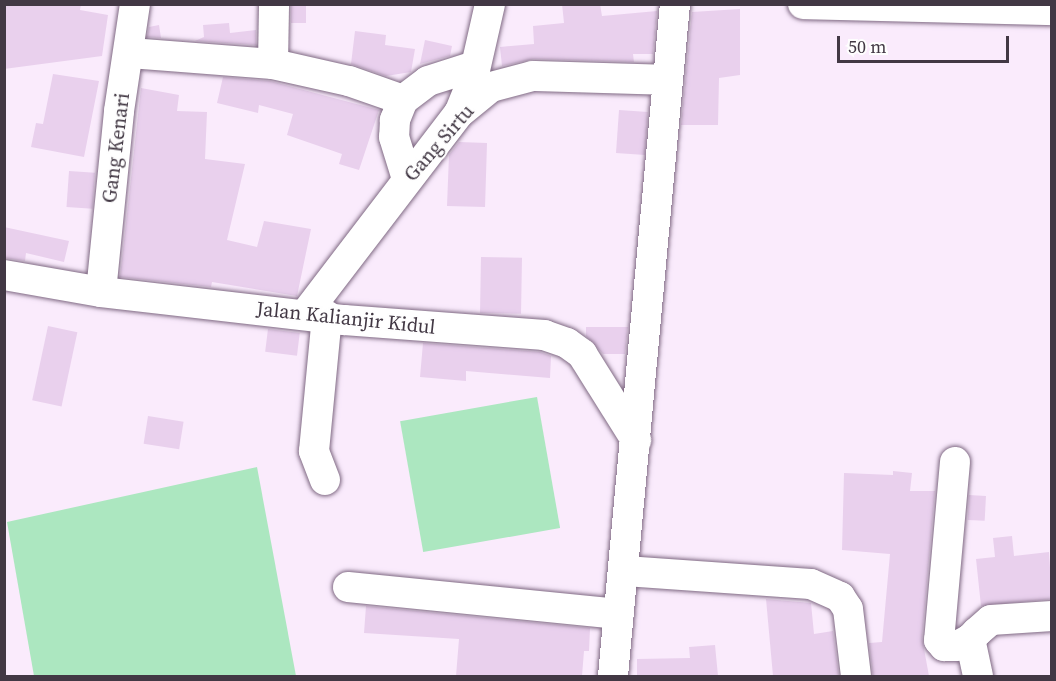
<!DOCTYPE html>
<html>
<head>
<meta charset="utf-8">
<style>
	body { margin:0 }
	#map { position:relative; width:1056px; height:681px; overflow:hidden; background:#faebfc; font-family:"Source Serif 4",serif }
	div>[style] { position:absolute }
	.green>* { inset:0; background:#ace7c0; transform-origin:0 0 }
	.building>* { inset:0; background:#e9d0ed; transform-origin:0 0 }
	.roads { filter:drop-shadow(0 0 2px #7f6983) drop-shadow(0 0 2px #7f6983) }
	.minor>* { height:30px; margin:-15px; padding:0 15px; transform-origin:15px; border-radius:15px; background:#fff }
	span { translate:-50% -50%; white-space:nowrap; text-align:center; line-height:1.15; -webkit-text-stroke:4.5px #fefefe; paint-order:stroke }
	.street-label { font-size:20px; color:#423844 }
	.frame { position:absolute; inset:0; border:6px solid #423844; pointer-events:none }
	.scale { position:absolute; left:837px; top:36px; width:172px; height:27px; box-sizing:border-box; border:3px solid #423844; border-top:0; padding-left:8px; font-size:18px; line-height:21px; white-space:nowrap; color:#423844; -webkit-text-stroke:4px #fefefe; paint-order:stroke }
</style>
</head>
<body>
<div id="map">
	<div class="green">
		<i style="left:537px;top:397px;width:133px;height:139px;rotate:80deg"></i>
		<i style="clip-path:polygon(257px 467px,296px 676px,34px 676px,7px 522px)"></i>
	</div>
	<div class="building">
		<i style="clip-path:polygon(4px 4px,81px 4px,80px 10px,108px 15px,102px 56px,4px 69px)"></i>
		<i style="left:291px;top:4px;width:15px;height:19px"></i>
		<i style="clip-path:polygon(562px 4px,600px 4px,602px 16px,657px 11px,653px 54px,633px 54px,634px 62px,534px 59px,502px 66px,500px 47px,534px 44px,533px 26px,564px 23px)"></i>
		<i style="clip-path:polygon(740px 9px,740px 75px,719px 78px,718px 125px,681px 125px,692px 12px)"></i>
		<i style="clip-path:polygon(229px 23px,230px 33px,256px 30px,256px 45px,195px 41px,204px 37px,203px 25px)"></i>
		<i style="clip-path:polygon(159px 25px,161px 38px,147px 37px,149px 27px)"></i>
		<i style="clip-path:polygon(355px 31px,386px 35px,385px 45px,415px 49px,411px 72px,386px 76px,351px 64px)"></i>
		<i style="clip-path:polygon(425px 40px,452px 46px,450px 56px,420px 64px)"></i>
		<i style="clip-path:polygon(53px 74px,99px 81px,84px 157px,31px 147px,36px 123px,43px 124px)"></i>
		<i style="clip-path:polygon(223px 77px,270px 81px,379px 110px,359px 170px,339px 164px,342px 154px,287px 135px,293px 114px,259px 105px,258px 113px,217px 103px)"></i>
		<i style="clip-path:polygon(141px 88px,179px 95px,177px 111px,207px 112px,205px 159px,245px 164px,227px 240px,257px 247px,264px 221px,311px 229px,297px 296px,212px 282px,211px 287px,120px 277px)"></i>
		<i style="left:619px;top:110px;width:29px;height:43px;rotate:4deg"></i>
		<i style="clip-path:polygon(459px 142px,487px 143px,485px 207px,447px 206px,449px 155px)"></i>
		<i style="left:69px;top:171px;width:26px;height:36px;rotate:4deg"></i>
		<i style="clip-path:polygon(4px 227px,69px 241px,64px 262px,26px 253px,25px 261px,4px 258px)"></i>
		<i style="left:481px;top:257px;width:41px;height:56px;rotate:1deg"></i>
		<i style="left:48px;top:326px;width:30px;height:76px;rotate:12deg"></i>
		<i style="clip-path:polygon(586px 327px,628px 327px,625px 354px,603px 354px,586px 336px)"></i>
		<i style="left:268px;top:329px;width:32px;height:23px;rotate:7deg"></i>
		<i style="clip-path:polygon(423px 343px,540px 352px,551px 356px,550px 378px,466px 371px,466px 381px,420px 377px)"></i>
		<i style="left:148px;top:416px;width:36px;height:28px;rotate:9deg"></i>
		<i style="clip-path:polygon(893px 471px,912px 473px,910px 491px,935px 491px,922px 638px,929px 676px,873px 676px,869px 643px,882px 642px,890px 554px,842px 550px,844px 473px,893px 475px)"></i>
		<i style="left:969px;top:495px;width:17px;height:25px;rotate:3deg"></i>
		<i style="clip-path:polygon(1012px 536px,1014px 556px,1049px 552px,1052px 599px,981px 606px,976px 559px,995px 557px,993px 538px)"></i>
		<i style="clip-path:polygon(766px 599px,811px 603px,814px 634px,833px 631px,839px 676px,773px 676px)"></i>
		<i style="clip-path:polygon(366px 606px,590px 628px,589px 651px,584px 651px,582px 676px,456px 676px,459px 639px,364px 633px)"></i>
		<i style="clip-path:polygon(715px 645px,718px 676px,637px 676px,637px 659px,690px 658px,689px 647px)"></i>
	</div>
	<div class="roads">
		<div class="minor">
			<i style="left:803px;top:4px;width:249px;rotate:1.4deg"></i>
			<i style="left:130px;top:53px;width:143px;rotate:4.4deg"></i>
			<i style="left:273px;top:64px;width:78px;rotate:12.6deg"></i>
			<i style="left:349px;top:81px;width:57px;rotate:19.4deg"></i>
			<i style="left:403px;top:100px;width:22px;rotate:112deg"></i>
			<i style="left:395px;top:120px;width:17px;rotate:93deg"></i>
			<i style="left:394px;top:137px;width:44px;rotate:72.8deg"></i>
			<i style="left:273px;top:64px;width:60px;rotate:-89deg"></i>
			<i style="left:403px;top:100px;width:31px;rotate:-37deg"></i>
			<i style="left:428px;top:81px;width:49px;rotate:-17.7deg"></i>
			<i style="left:460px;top:111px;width:35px;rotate:-68deg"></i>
			<i style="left:473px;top:79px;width:77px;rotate:-77.2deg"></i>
			<i style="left:4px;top:275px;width:98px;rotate:9.9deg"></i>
			<i style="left:101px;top:292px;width:245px;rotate:6.6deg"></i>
			<i style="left:344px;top:320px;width:201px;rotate:4.3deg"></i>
			<i style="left:544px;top:335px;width:24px;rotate:19deg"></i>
			<i style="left:567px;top:343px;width:19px;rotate:36deg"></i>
			<i style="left:582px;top:354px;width:102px;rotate:57.9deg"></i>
			<i style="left:101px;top:292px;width:182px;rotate:-84.3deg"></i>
			<i style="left:119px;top:111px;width:108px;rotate:-81.5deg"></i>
			<i style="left:306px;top:313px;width:252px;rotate:-52.6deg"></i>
			<i style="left:459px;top:113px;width:41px;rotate:-39.1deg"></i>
			<i style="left:491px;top:87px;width:43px;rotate:-14.7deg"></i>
			<i style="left:533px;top:76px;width:132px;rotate:1.7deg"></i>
			<i style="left:955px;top:462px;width:179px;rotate:95.1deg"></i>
			<i style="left:939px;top:640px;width:8px;rotate:50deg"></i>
			<i style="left:944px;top:646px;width:13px"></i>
			<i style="left:957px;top:646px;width:15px;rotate:-28deg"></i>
			<i style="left:325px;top:480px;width:31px;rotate:-111deg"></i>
			<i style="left:314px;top:451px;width:136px;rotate:-84.5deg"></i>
			<i style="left:625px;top:571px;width:186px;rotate:4deg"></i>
			<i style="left:811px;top:584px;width:32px;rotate:24deg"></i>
			<i style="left:840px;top:597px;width:14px;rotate:56deg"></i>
			<i style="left:848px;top:609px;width:67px;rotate:83.2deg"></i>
			<i style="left:348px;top:587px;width:272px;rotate:5.7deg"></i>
			<i style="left:613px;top:676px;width:675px;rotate:-84.73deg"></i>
			<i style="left:978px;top:676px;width:38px;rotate:-102deg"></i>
			<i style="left:970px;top:639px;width:10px;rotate:-45deg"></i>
			<i style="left:977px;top:632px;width:18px;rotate:-41deg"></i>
			<i style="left:991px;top:620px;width:61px;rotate:-3.8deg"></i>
		</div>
	</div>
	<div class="street-label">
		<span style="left:439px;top:143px;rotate:-49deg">Gang Sirtu</span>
		<span style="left:116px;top:148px;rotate:-83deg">Gang Kenari</span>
		<span style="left:346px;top:318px;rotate:6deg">Jalan Kalianjir Kidul</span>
	</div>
	<div class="frame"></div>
	<div class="scale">50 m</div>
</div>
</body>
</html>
